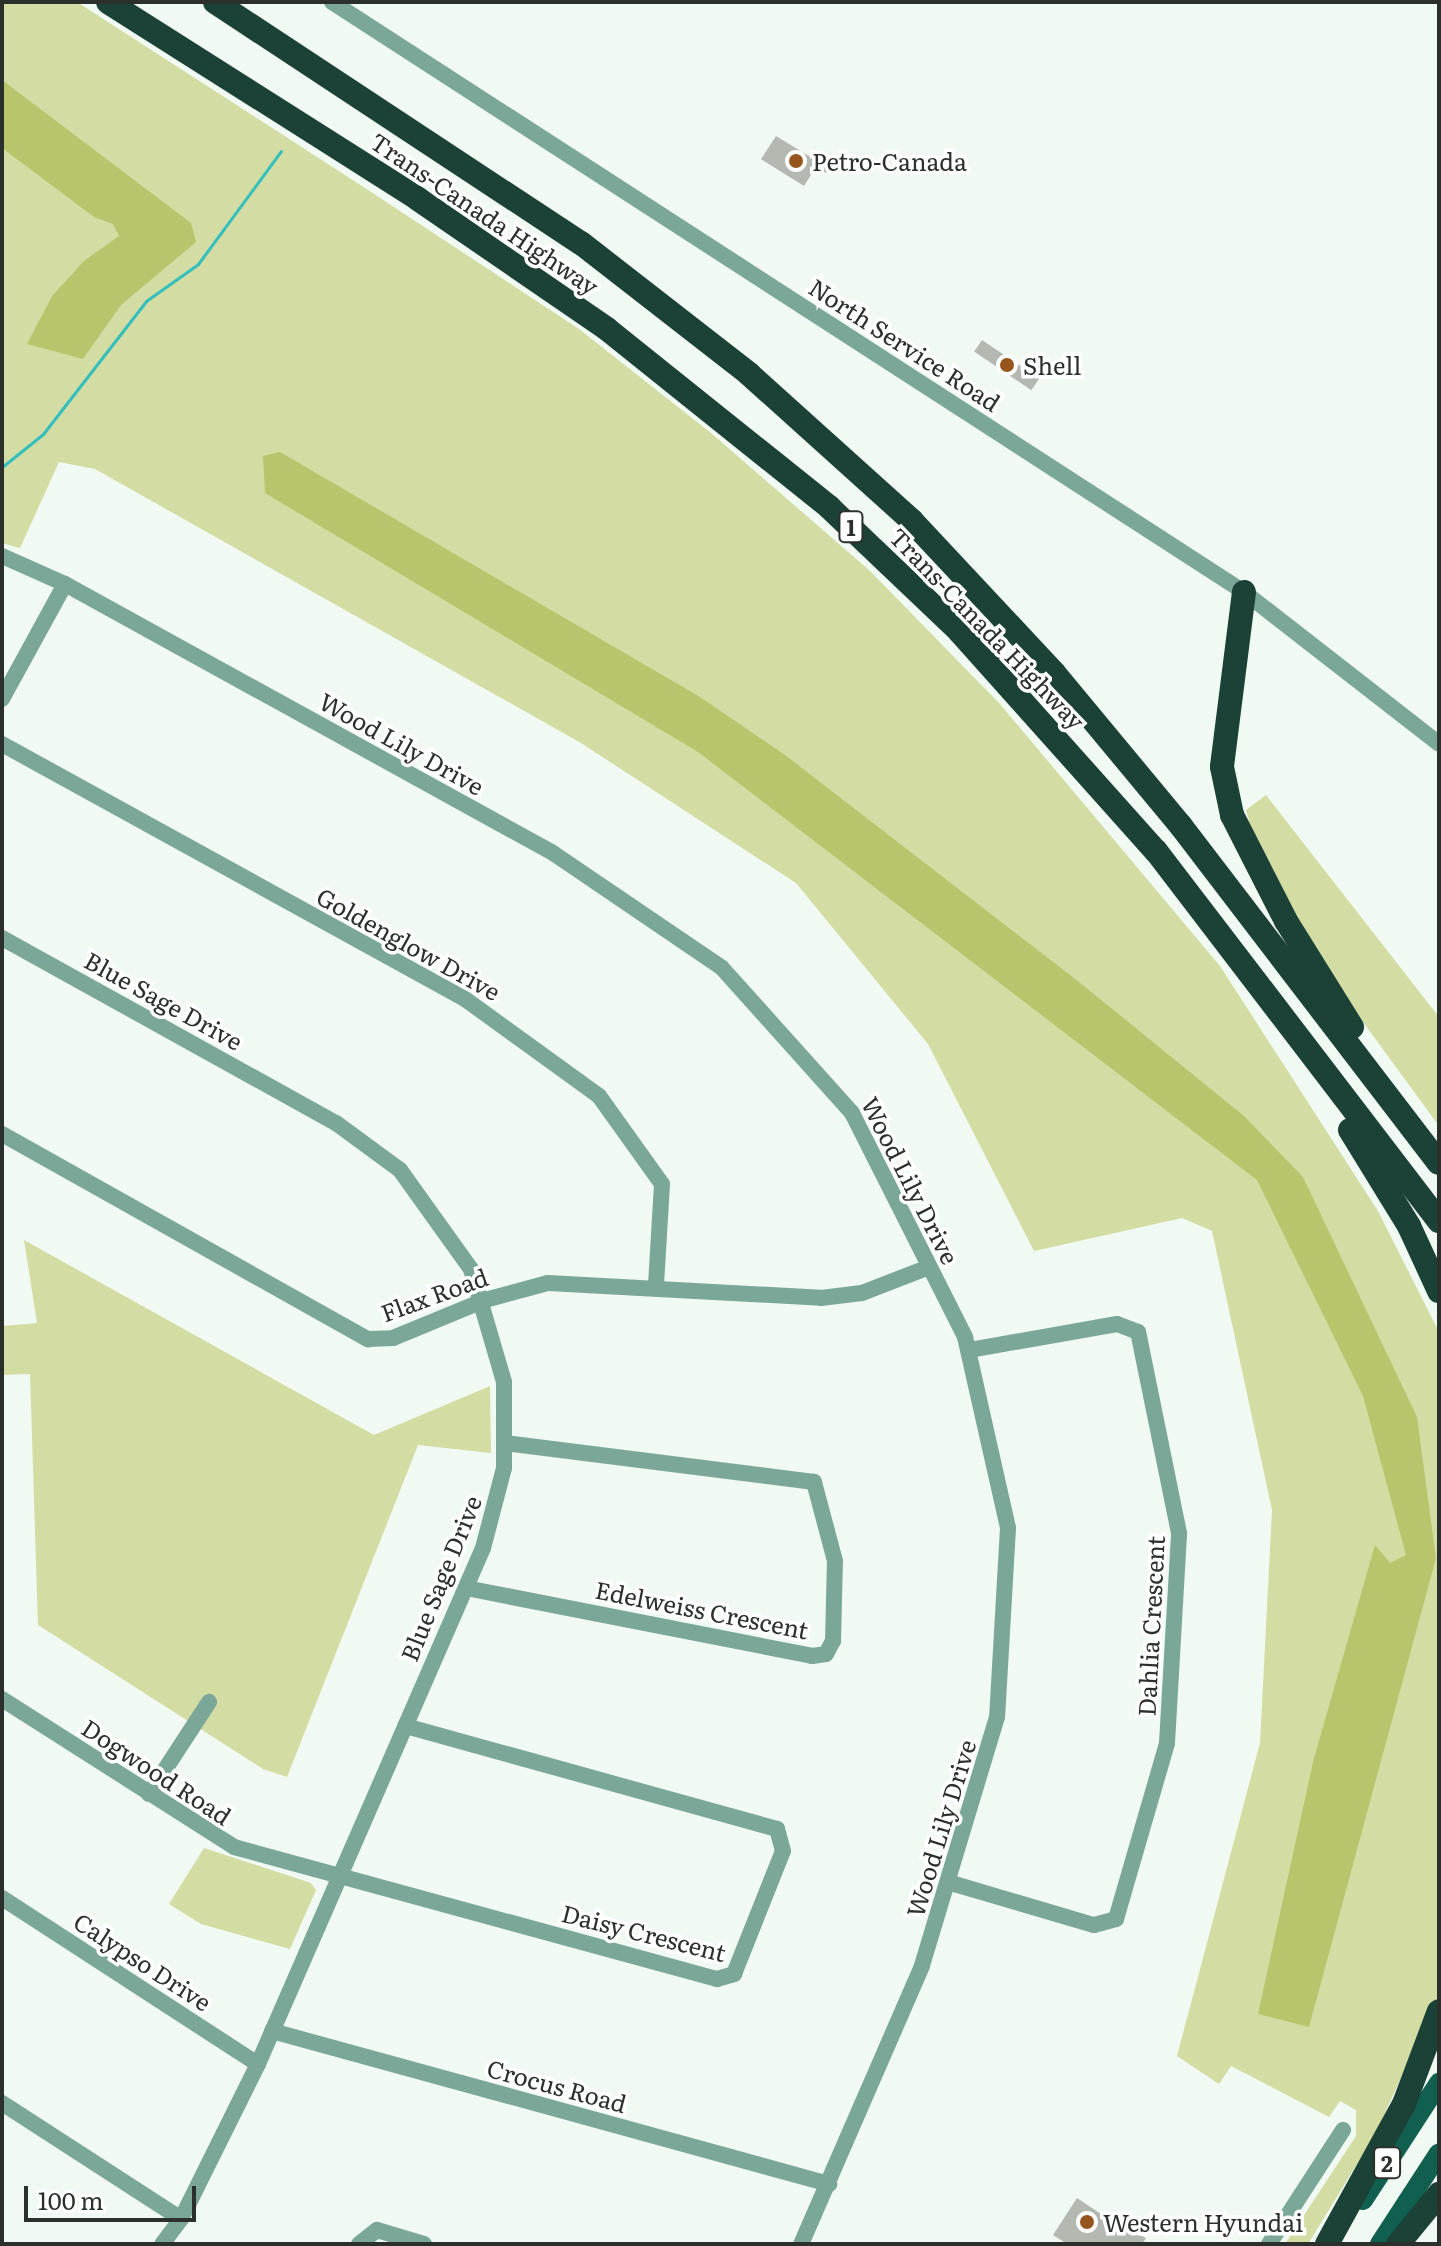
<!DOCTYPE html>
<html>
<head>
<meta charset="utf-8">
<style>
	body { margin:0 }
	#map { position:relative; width:1441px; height:2246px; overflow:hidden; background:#f0faf3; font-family:Literata,serif }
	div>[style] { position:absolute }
	.green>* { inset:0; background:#d3dca3 }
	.forest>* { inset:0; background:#b8c56d }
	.stream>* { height:3px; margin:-1.5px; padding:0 1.5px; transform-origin:1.5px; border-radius:1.5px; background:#34bfbc }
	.building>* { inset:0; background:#b3b9b0; transform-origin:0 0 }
	.minor>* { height:16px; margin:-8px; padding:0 8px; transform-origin:8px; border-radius:8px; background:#7ba799 }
	.major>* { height:20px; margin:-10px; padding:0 10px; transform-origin:10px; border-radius:10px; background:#11604f }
	.highway>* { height:24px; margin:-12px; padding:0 12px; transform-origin:12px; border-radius:12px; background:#1c4137 }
	.dots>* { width:22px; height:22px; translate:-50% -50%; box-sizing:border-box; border:4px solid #fff; border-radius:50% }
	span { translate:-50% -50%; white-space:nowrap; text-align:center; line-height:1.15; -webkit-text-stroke:7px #fff; paint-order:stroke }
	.shield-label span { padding:2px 6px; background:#fff; border:2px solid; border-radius:6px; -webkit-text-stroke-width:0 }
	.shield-label { font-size:22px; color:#2c302d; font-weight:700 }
	.poi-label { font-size:24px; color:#2c302d }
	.left { translate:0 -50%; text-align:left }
	.street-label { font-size:24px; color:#2c302d }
	.frame { position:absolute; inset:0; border:4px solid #2c302d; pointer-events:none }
	.scale { position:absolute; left:24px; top:2186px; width:172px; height:36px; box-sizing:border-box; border:4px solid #2c302d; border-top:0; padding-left:10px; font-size:24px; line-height:28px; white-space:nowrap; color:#2c302d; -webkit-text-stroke:6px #fff; paint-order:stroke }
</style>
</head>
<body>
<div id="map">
	<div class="green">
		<i style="clip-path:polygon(2px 2px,77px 2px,362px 186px,579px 329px,711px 433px,869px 570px,1000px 704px,1220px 966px,1378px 1211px,1439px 1332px,1439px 1993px,1376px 2133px,1308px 2244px,1285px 2244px,1356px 2136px,1356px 2110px,1340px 2101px,1329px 2117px,1231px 2066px,1219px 2084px,1177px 2056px,1260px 1743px,1272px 1510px,1212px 1231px,1182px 1218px,1034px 1251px,928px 1044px,796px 883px,581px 743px,95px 469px,59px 462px,20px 548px,2px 543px)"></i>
		<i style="clip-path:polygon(1266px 795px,1439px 1017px,1439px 1126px,1355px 1011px,1258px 854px,1246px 810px)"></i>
		<i style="clip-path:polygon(24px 1240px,374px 1435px,490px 1386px,491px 1453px,418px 1445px,287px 1777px,263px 1769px,38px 1625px,30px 1374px,2px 1375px,2px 1326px,37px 1323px)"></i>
		<i style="clip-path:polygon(204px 1848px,311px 1883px,316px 1890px,290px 1949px,201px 1924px,169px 1904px)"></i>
	</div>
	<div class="forest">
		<i style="clip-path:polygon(2px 80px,191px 223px,196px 242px,121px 305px,83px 359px,27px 344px,52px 296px,84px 261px,119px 236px,113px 224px,94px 217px,2px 148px)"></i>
		<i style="clip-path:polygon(280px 452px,700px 697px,785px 755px,1079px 982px,1244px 1116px,1303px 1177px,1417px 1417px,1436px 1558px,1309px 2027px,1258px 2014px,1313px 1762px,1375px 1545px,1390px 1563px,1406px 1555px,1363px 1396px,1257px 1180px,698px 752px,265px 493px,263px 456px)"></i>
	</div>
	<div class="stream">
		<i style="left:2px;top:467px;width:53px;rotate:-38.8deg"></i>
		<i style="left:43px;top:434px;width:168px;rotate:-52.2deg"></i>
		<i style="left:146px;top:301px;width:64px;rotate:-35.4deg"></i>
		<i style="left:198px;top:264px;width:140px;rotate:-53.7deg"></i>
	</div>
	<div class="building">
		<i style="clip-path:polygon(776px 136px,812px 158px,815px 153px,832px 163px,826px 173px,816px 167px,804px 186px,761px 159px)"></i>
		<i style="left:982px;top:340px;width:69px;height:14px;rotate:34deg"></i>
		<i style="clip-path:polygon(1077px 2198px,1116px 2224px,1146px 2238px,1142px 2244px,1067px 2244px,1053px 2235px)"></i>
	</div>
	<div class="minor">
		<i style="left:332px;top:2px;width:1086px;rotate:32.9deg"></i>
		<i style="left:1244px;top:592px;width:247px;rotate:37.9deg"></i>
		<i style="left:2px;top:556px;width:69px;rotate:24deg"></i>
		<i style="left:65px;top:584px;width:557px;rotate:28.86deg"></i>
		<i style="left:553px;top:853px;width:204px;rotate:34.2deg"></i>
		<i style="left:722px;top:968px;width:195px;rotate:48.1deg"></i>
		<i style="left:852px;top:1113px;width:251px;rotate:63.2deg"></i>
		<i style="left:965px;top:1337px;width:196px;rotate:77.3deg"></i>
		<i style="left:1008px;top:1528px;width:189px;rotate:93.3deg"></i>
		<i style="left:997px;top:1717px;width:260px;rotate:106.8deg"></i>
		<i style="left:922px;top:1966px;width:303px;rotate:113.5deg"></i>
		<i style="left:2px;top:699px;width:131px;rotate:-61.3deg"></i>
		<i style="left:2px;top:744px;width:529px;rotate:28.84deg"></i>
		<i style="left:465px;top:999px;width:165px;rotate:35.9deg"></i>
		<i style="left:599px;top:1096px;width:108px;rotate:54.4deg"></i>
		<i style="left:662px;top:1184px;width:101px;rotate:93.4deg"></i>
		<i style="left:2px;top:938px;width:382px;rotate:29deg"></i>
		<i style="left:336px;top:1123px;width:79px;rotate:36.3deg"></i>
		<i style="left:400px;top:1170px;width:122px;rotate:54.4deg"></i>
		<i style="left:471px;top:1269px;width:118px;rotate:73.7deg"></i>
		<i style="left:504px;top:1382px;width:86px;rotate:90deg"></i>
		<i style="left:504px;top:1468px;width:83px;rotate:104.7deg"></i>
		<i style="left:483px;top:1548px;width:563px;rotate:113.56deg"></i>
		<i style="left:258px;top:2064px;width:173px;rotate:116.4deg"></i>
		<i style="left:181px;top:2219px;width:31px;rotate:127deg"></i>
		<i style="left:2px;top:1134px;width:420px;rotate:29.3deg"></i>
		<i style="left:368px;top:1339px;width:25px;rotate:-2deg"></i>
		<i style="left:393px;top:1338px;width:100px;rotate:-22.4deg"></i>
		<i style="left:485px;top:1300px;width:65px;rotate:-15.1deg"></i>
		<i style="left:548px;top:1283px;width:273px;rotate:3.1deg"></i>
		<i style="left:821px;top:1298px;width:41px;rotate:-7deg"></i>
		<i style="left:862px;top:1293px;width:72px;rotate:-21.2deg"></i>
		<i style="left:466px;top:1588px;width:353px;rotate:11.1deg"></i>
		<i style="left:812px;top:1656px;width:14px;rotate:-8deg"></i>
		<i style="left:826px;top:1654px;width:15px;rotate:-62deg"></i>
		<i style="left:833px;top:1641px;width:80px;rotate:-88.6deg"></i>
		<i style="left:835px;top:1561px;width:82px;rotate:-104.9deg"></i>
		<i style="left:814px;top:1482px;width:310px;rotate:-172.8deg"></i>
		<i style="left:2px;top:1699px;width:275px;rotate:32.5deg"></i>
		<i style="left:234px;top:1847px;width:501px;rotate:15.29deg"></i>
		<i style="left:717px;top:1979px;width:18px;rotate:-16deg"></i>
		<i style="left:734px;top:1974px;width:132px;rotate:-68.3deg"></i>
		<i style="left:783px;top:1851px;width:23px;rotate:-105deg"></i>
		<i style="left:777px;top:1829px;width:386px;rotate:-164.5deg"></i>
		<i style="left:149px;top:1794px;width:110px;rotate:-56.9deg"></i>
		<i style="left:951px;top:1883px;width:149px;rotate:16.4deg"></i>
		<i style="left:1094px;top:1925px;width:23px;rotate:-15deg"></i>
		<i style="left:1116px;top:1919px;width:183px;rotate:-73.8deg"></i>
		<i style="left:1167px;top:1743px;width:210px;rotate:-86.7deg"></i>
		<i style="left:1179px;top:1533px;width:205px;rotate:-101.5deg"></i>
		<i style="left:1138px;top:1332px;width:22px;rotate:-159deg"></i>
		<i style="left:1117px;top:1324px;width:149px;rotate:170deg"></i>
		<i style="left:2px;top:1898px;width:305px;rotate:33deg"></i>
		<i style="left:272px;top:2031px;width:578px;rotate:15.36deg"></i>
		<i style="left:2px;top:2103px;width:213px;rotate:32.9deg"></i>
		<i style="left:359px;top:2244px;width:23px;rotate:-38deg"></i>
		<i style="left:377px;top:2230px;width:49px;rotate:16.6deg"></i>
		<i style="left:1269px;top:2244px;width:136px;rotate:-57deg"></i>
	</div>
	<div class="major">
		<i style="left:1363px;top:2200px;width:140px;rotate:-57deg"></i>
		<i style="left:1380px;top:2244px;width:108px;rotate:-57deg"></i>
	</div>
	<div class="highway">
		<i style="left:108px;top:2px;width:367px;rotate:32.4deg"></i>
		<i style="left:418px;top:199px;width:229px;rotate:34.5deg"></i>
		<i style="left:607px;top:329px;width:285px;rotate:38.7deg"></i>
		<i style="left:829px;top:507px;width:180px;rotate:43.6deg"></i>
		<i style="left:959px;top:631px;width:295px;rotate:48.2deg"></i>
		<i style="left:1156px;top:851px;width:466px;rotate:52.6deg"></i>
		<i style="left:215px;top:2px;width:438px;rotate:33.4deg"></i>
		<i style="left:581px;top:243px;width:213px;rotate:37.9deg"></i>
		<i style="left:749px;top:374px;width:219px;rotate:42deg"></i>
		<i style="left:912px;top:521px;width:208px;rotate:46.9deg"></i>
		<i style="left:1054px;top:673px;width:199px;rotate:50.3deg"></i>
		<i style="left:1181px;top:826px;width:424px;rotate:52.6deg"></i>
		<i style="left:1244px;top:592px;width:176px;rotate:97.2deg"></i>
		<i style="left:1222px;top:767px;width:49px;rotate:78.2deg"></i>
		<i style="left:1232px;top:815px;width:119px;rotate:63deg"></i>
		<i style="left:1286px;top:921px;width:125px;rotate:58.1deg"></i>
		<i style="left:1350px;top:1130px;width:113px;rotate:58.4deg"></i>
		<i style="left:1409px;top:1226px;width:72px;rotate:65.2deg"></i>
		<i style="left:1327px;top:2244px;width:160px;rotate:-61.2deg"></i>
		<i style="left:1404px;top:2104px;width:99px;rotate:-69.4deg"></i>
		<i style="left:1398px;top:2244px;width:65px;rotate:-50.6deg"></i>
	</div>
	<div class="dots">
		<i style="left:796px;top:161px;background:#95551d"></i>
		<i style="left:1007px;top:365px;background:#95551d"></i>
		<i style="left:1087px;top:2222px;background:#95551d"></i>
	</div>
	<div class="shield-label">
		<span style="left:851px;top:527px">1</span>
		<span style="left:1387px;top:2163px">2</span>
	</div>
	<div class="poi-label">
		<span class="left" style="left:812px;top:161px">Petro-Canada</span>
		<span class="left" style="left:1023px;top:365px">Shell</span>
		<span class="left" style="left:1103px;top:2222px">Western Hyundai</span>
	</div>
	<div class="street-label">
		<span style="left:485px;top:213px;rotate:34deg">Trans-Canada Highway</span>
		<span style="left:905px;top:344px;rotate:33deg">North Service Road</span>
		<span style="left:988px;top:628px;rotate:46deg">Trans-Canada Highway</span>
		<span style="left:402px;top:743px;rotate:29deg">Wood Lily Drive</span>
		<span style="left:409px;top:943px;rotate:29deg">Goldenglow Drive</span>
		<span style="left:164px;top:1000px;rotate:29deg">Blue Sage Drive</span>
		<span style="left:911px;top:1180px;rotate:63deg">Wood Lily Drive</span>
		<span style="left:434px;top:1294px;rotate:-20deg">Flax Road</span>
		<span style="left:440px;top:1578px;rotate:-68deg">Blue Sage Drive</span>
		<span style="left:702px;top:1609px;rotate:11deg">Edelweiss Crescent</span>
		<span style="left:1150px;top:1626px;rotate:-87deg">Dahlia Crescent</span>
		<span style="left:157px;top:1771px;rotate:33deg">Dogwood Road</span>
		<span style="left:940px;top:1828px;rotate:-73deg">Wood Lily Drive</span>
		<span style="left:644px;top:1932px;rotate:14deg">Daisy Crescent</span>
		<span style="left:143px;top:1961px;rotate:33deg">Calypso Drive</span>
		<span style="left:557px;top:2085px;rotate:15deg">Crocus Road</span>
	</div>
	<div class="frame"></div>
	<div class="scale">100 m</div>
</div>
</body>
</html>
